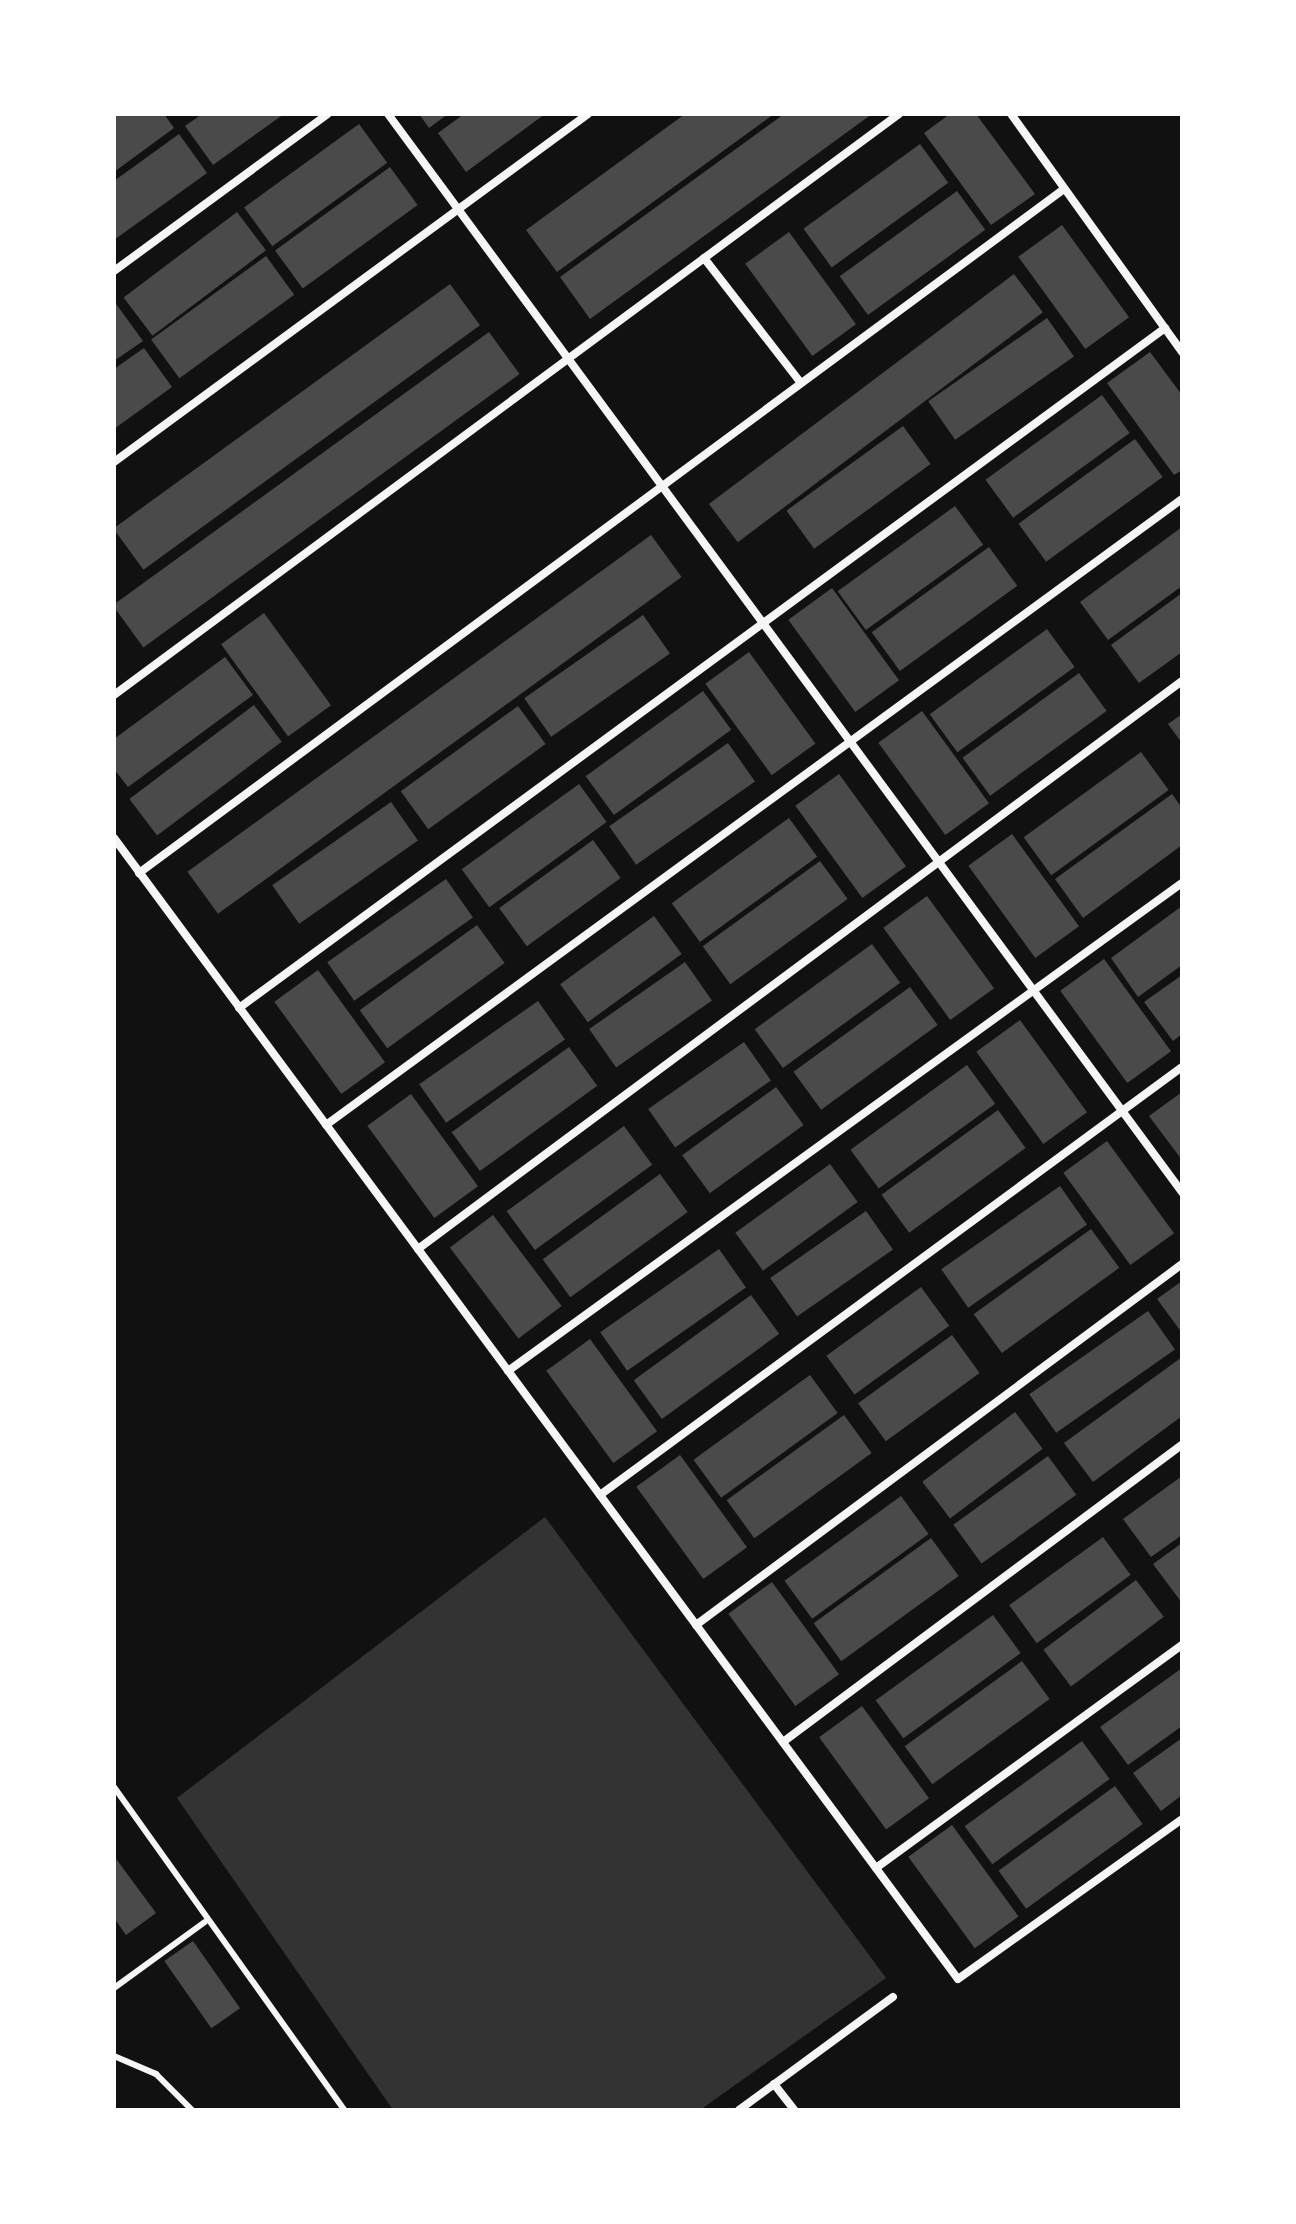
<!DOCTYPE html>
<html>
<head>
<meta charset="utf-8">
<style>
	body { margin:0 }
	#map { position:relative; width:1296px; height:2224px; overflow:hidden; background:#111; font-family:"Work Sans",sans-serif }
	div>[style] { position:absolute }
	.water>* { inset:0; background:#333 }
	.building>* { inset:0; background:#4a4a4a; transform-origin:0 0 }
	.service>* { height:6px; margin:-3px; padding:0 3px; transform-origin:3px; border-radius:3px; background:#f5f5f5 }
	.minor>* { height:8px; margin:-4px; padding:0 4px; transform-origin:4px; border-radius:4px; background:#f5f5f5 }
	span { translate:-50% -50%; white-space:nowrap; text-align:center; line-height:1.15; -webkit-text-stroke:7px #fff; paint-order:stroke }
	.frame { position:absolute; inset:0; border:116px solid #fff; pointer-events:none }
</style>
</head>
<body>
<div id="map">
	<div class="water">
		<i style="clip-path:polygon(545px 1517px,886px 1978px,700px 2110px,393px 2110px,177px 1798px)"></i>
	</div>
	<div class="building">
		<i style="clip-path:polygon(114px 114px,164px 114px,174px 128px,114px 172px)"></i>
		<i style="clip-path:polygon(202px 114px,284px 114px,213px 165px,185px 126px)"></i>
		<i style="clip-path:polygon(419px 114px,448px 114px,429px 128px)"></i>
		<i style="clip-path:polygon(464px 114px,545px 114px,466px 172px,438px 133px)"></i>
		<i style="clip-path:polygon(685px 114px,774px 114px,557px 272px,526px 230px)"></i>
		<i style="clip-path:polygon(784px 114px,872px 114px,590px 319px,560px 277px)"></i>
		<i style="clip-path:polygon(950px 114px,976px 114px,1035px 194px,991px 225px,924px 133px)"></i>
		<i style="left:359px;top:124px;width:48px;height:142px;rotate:54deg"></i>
		<i style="clip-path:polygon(179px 134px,207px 173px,114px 240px,114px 181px)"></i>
		<i style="left:920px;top:144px;width:48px;height:144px;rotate:54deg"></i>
		<i style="left:390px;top:167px;width:47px;height:142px;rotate:54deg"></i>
		<i style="left:957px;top:191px;width:48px;height:145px;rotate:54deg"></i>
		<i style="left:237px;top:212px;width:48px;height:142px;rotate:53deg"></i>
		<i style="left:1062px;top:225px;width:114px;height:54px;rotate:54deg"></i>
		<i style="left:789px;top:232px;width:114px;height:54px;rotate:54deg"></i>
		<i style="left:266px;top:256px;width:48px;height:142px;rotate:54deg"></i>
		<i style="left:1014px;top:274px;width:48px;height:382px;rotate:53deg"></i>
		<i style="left:450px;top:284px;width:51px;height:416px;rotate:54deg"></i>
		<i style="clip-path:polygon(114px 301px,143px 341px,114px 361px)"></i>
		<i style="left:1047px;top:318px;width:47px;height:145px;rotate:55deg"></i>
		<i style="left:489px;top:332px;width:52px;height:465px;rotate:54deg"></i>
		<i style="clip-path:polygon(144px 348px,172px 387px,114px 429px,114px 369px)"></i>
		<i style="clip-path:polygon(1150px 352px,1182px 395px,1182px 470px,1174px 475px,1107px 383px)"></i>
		<i style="left:1102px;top:395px;width:47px;height:144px;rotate:54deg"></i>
		<i style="left:903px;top:426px;width:47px;height:144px;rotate:54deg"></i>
		<i style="left:1135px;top:439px;width:47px;height:144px;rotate:54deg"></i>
		<i style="left:955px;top:506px;width:48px;height:145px;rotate:54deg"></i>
		<i style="clip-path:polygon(1182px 527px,1182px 586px,1108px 640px,1080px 602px)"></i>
		<i style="left:651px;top:535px;width:52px;height:573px;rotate:54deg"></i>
		<i style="left:989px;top:547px;width:48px;height:145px;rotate:54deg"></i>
		<i style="left:832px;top:588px;width:114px;height:54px;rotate:54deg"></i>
		<i style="clip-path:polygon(1182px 593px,1182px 652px,1139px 683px,1111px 645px)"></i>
		<i style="left:264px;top:613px;width:114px;height:53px;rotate:54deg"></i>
		<i style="left:643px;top:615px;width:47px;height:145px;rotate:55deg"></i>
		<i style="left:1047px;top:629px;width:47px;height:145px;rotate:54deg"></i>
		<i style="left:749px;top:652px;width:113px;height:54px;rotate:54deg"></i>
		<i style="clip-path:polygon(225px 657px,253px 695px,128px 787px,114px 769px,114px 739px)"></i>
		<i style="left:1079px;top:673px;width:47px;height:144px;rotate:54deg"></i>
		<i style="left:703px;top:691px;width:48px;height:145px;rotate:54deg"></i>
		<i style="left:254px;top:705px;width:46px;height:156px;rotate:53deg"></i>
		<i style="left:518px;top:706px;width:47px;height:145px;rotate:54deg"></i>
		<i style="left:922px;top:711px;width:114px;height:54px;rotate:54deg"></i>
		<i style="clip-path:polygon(1182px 714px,1182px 743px,1168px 724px)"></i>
		<i style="left:728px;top:743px;width:47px;height:145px;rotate:55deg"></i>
		<i style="left:1141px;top:752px;width:47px;height:145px;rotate:54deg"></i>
		<i style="left:839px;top:774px;width:114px;height:54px;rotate:54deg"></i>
		<i style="left:579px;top:784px;width:47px;height:145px;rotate:54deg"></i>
		<i style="clip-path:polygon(1172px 794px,1182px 808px,1182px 845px,1083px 918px,1055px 879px)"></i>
		<i style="left:391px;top:802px;width:47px;height:145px;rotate:55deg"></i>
		<i style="left:789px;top:818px;width:48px;height:145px;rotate:54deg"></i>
		<i style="left:1012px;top:834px;width:114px;height:54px;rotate:54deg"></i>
		<i style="left:593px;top:840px;width:47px;height:116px;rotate:54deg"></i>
		<i style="left:820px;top:861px;width:47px;height:145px;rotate:54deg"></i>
		<i style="left:446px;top:879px;width:47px;height:145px;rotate:55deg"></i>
		<i style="left:927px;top:896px;width:114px;height:54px;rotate:54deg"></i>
		<i style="clip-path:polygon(1182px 906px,1182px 965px,1138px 997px,1111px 958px)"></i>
		<i style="left:654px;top:916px;width:47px;height:116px;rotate:54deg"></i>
		<i style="left:477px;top:925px;width:47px;height:145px;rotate:54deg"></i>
		<i style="left:872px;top:944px;width:48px;height:145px;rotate:54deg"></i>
		<i style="left:1104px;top:959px;width:114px;height:54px;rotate:54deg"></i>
		<i style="left:685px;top:962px;width:47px;height:117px;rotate:55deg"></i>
		<i style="left:318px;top:970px;width:114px;height:54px;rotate:54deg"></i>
		<i style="clip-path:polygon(1182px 975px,1182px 1034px,1173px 1041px,1144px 1002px)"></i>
		<i style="left:910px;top:987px;width:47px;height:144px;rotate:54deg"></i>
		<i style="left:538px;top:1001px;width:47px;height:145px;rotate:55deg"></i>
		<i style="left:1020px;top:1020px;width:114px;height:54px;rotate:54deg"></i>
		<i style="left:744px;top:1042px;width:47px;height:117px;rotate:55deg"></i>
		<i style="left:569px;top:1047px;width:48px;height:145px;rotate:54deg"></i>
		<i style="left:967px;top:1065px;width:48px;height:144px;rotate:54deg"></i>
		<i style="left:776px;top:1087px;width:47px;height:116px;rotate:54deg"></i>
		<i style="clip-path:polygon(1182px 1092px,1182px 1160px,1149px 1116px)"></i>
		<i style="left:411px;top:1094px;width:114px;height:54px;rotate:54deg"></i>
		<i style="left:998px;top:1110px;width:47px;height:144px;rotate:54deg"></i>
		<i style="left:624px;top:1126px;width:48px;height:145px;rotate:54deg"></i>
		<i style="left:1107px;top:1141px;width:114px;height:54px;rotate:54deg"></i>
		<i style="left:830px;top:1164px;width:47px;height:117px;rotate:54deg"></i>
		<i style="left:660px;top:1174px;width:47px;height:145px;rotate:54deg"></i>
		<i style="left:1060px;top:1186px;width:47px;height:145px;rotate:55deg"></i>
		<i style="left:866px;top:1211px;width:47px;height:117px;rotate:55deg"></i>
		<i style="left:493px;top:1215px;width:114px;height:54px;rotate:53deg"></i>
		<i style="left:1091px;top:1229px;width:48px;height:145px;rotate:54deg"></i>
		<i style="left:719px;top:1249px;width:47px;height:145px;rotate:55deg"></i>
		<i style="clip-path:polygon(1182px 1281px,1182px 1333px,1157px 1299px)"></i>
		<i style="left:921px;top:1287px;width:48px;height:117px;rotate:54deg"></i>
		<i style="left:751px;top:1295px;width:48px;height:145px;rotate:54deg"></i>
		<i style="left:1148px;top:1311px;width:47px;height:145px;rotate:55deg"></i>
		<i style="left:952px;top:1335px;width:47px;height:116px;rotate:54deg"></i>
		<i style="left:590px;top:1339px;width:114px;height:54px;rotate:54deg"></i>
		<i style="clip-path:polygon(1182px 1357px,1182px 1416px,1093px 1482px,1064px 1443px)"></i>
		<i style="left:810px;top:1375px;width:47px;height:144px;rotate:54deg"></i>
		<i style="left:1015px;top:1412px;width:46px;height:116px;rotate:53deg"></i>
		<i style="left:844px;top:1415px;width:47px;height:145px;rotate:54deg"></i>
		<i style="left:680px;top:1455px;width:114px;height:54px;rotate:54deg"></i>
		<i style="left:1048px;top:1456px;width:48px;height:117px;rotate:54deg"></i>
		<i style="clip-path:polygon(1182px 1476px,1182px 1535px,1151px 1557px,1123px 1519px)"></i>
		<i style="left:901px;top:1496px;width:47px;height:144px;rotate:54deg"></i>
		<i style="left:1103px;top:1537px;width:47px;height:116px;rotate:54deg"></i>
		<i style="left:931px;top:1538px;width:47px;height:145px;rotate:54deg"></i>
		<i style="clip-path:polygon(1182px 1543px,1182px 1603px,1153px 1564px)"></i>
		<i style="left:1136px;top:1580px;width:46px;height:116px;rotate:53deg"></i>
		<i style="left:772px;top:1582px;width:114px;height:54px;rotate:54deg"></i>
		<i style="left:993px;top:1615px;width:47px;height:145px;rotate:54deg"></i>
		<i style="left:1022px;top:1661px;width:47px;height:145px;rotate:54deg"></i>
		<i style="clip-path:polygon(1182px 1668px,1182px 1726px,1128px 1765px,1100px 1727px)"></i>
		<i style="left:862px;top:1706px;width:114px;height:53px;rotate:54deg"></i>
		<i style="clip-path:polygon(1182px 1738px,1182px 1795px,1161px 1811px,1133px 1773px)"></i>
		<i style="left:1082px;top:1741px;width:47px;height:145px;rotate:54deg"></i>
		<i style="left:1115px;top:1786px;width:47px;height:144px;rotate:54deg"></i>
		<i style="left:952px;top:1825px;width:113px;height:54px;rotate:54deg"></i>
		<i style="clip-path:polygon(114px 1856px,156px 1913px,126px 1935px,114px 1918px)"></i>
		<i style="left:193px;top:1941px;width:82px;height:35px;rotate:55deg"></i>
	</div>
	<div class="service">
		<i style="left:114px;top:1787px;width:397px;rotate:54.5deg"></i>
		<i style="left:114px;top:1988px;width:112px;rotate:-36deg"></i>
		<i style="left:114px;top:2056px;width:46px;rotate:23.2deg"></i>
		<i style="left:156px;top:2074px;width:51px;rotate:45deg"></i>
	</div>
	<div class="minor">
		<i style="left:388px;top:114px;width:1339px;rotate:53.63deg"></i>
		<i style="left:1011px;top:114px;width:293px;rotate:54.3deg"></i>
		<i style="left:704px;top:258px;width:158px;rotate:52.2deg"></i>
		<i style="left:114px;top:271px;width:265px;rotate:-36.3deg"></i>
		<i style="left:114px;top:462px;width:588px;rotate:-36.29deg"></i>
		<i style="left:114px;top:695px;width:977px;rotate:-36.51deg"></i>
		<i style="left:114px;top:838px;width:1419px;rotate:53.51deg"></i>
		<i style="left:958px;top:1979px;width:275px;rotate:-35.5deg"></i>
		<i style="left:139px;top:873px;width:1150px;rotate:-36.48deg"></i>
		<i style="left:239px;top:1008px;width:1149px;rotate:-36.29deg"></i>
		<i style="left:326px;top:1125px;width:1060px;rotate:-36.18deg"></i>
		<i style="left:418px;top:1249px;width:952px;rotate:-36.63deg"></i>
		<i style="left:508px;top:1371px;width:832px;rotate:-35.91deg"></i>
		<i style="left:600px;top:1495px;width:722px;rotate:-36.33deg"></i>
		<i style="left:696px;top:1625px;width:605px;rotate:-36.6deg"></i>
		<i style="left:783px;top:1742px;width:497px;rotate:-36.7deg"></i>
		<i style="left:876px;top:1868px;width:379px;rotate:-36.1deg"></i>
		<i style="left:774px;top:2084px;width:33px;rotate:52deg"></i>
		<i style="left:739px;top:2110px;width:191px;rotate:-36.3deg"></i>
	</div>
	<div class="frame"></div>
</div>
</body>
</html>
